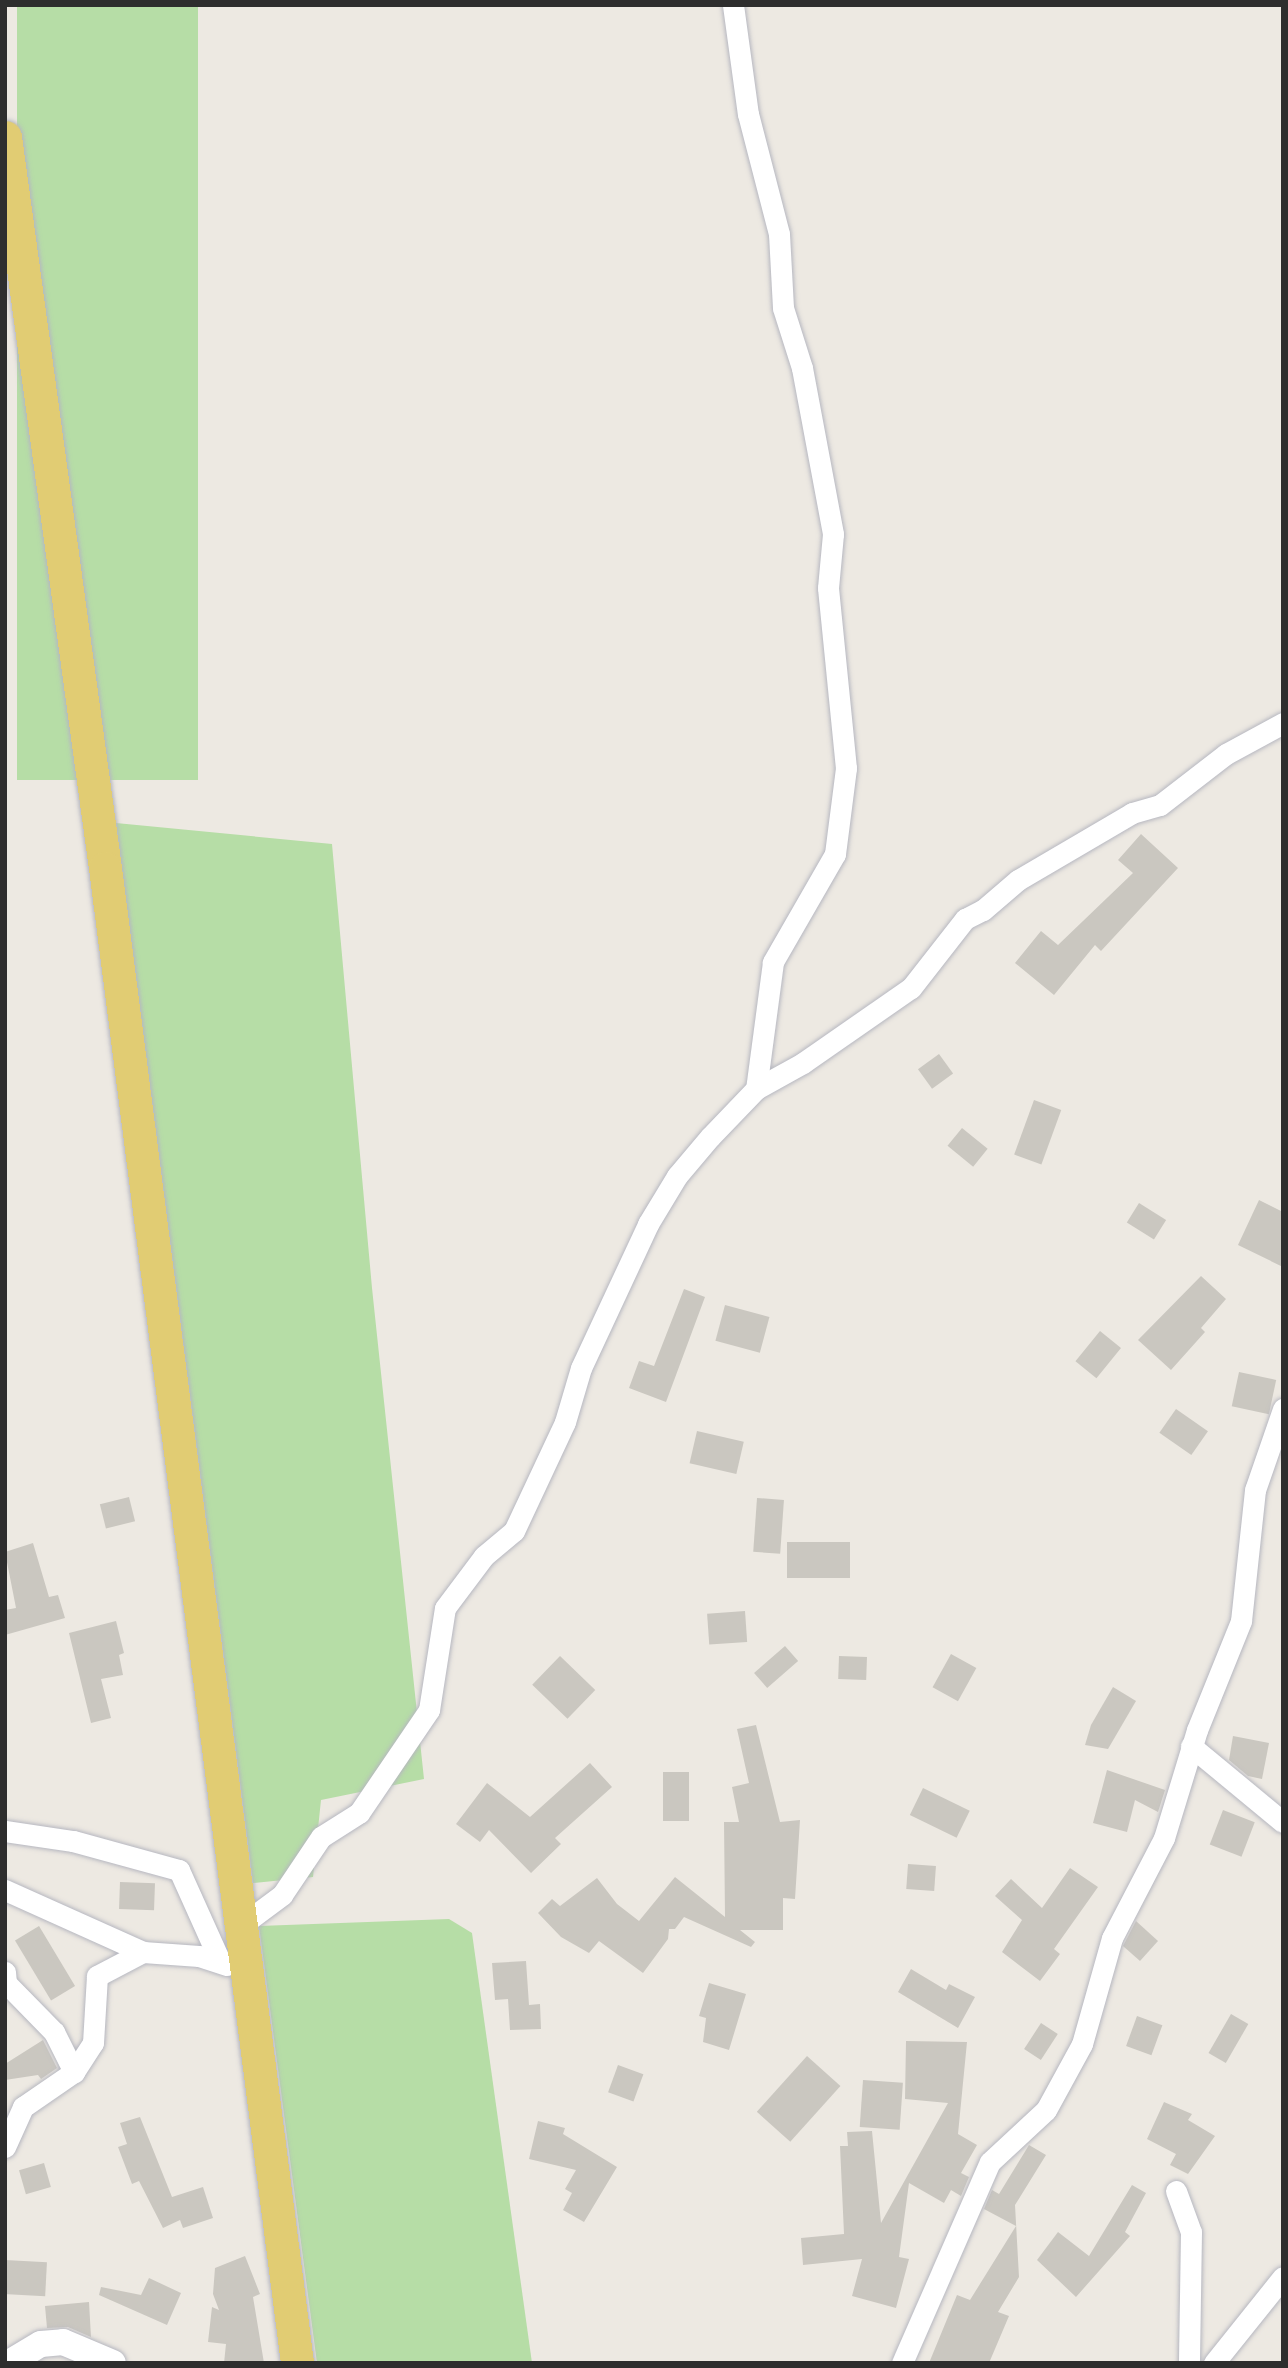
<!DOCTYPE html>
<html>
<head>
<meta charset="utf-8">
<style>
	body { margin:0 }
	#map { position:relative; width:1288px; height:2368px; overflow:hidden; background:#ede9e2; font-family:"Archivo Narrow",sans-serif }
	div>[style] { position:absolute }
	.green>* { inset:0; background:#b6dda6; transform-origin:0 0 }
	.building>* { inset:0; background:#cac7c0; transform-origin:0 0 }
	.roads { filter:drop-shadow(0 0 2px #b6b7c0) drop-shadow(0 0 2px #b6b7c0) }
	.minor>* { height:21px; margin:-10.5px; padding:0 10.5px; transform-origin:10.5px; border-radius:10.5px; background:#fff }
	.tertiary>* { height:26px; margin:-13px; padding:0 13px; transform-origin:13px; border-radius:13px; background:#fff }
	.primary>* { height:33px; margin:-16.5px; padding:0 16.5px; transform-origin:16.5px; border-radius:16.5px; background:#e1cc73 }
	span { translate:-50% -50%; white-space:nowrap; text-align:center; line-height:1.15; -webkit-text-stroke:6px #fff; paint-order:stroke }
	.frame { position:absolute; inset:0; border:7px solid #2e2e2e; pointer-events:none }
</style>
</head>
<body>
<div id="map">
	<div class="green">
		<i style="left:17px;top:5px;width:181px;height:775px"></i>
		<i style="clip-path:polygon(116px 823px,332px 844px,372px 1288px,424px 1779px,321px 1800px,313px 1877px,253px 1883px)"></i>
		<i style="clip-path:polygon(449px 1919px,472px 1933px,532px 2363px,317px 2363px,259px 1926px)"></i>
	</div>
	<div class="building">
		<i style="clip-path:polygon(1141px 834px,1178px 868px,1101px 951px,1095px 945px,1054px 995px,1015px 963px,1041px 931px,1058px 945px,1133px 873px,1118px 860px)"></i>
		<i style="left:939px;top:1054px;width:24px;height:26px;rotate:54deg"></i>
		<i style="left:1034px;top:1100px;width:29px;height:58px;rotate:20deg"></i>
		<i style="left:962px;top:1128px;width:33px;height:23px;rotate:39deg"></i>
		<i style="clip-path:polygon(1259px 1200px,1283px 1212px,1283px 1267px,1238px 1245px)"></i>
		<i style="left:1139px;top:1203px;width:32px;height:23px;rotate:32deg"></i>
		<i style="clip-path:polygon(1201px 1276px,1226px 1299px,1201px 1328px,1205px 1332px,1171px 1370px,1138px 1340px)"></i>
		<i style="clip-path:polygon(684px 1289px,705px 1297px,666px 1402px,629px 1388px,639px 1361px,654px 1366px)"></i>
		<i style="left:725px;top:1305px;width:46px;height:37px;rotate:15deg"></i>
		<i style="left:1100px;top:1331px;width:27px;height:39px;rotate:39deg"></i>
		<i style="left:1239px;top:1372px;width:38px;height:35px;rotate:12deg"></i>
		<i style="left:1176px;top:1409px;width:39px;height:29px;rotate:35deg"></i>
		<i style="left:697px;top:1431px;width:48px;height:33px;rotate:13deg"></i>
		<i style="left:129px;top:1497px;width:25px;height:30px;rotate:76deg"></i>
		<i style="left:757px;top:1498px;width:27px;height:54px;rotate:4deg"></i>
		<i style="left:787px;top:1542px;width:63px;height:36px"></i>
		<i style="clip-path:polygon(33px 1543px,49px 1597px,58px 1595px,65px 1618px,5px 1635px,5px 1610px,16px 1608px,5px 1552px)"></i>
		<i style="left:745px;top:1611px;width:31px;height:38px;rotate:86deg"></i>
		<i style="clip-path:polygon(116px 1621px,124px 1653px,119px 1655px,123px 1675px,101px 1679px,111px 1718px,91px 1723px,69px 1633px)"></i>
		<i style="left:785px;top:1646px;width:20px;height:41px;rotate:49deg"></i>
		<i style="left:951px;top:1654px;width:29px;height:38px;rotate:29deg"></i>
		<i style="left:560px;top:1656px;width:49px;height:40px;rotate:44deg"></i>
		<i style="left:839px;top:1656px;width:28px;height:23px;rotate:2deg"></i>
		<i style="clip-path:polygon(1113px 1687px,1136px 1701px,1108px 1749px,1085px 1745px,1091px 1725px)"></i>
		<i style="clip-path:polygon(756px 1725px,780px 1822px,800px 1820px,795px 1899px,783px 1898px,783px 1930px,740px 1930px,755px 1942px,751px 1947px,684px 1917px,675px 1929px,669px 1929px,668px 1939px,643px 1973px,599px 1941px,589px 1953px,561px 1937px,538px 1913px,552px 1899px,560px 1906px,597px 1878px,617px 1904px,639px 1921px,675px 1877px,725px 1917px,724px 1822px,739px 1822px,732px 1787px,749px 1783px,737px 1729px)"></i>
		<i style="clip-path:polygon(1233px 1736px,1269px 1743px,1262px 1779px,1248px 1776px,1229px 1760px)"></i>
		<i style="clip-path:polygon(590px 1763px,612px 1787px,555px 1838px,561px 1844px,531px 1873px,489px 1830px,480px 1842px,456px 1824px,487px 1783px,530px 1817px)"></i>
		<i style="clip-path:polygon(1107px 1770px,1165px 1790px,1158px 1812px,1135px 1800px,1127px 1832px,1093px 1823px)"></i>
		<i style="left:663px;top:1772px;width:26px;height:49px"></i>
		<i style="left:923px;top:1788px;width:52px;height:30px;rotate:26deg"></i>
		<i style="left:1223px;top:1810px;width:34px;height:37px;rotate:21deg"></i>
		<i style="left:908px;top:1864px;width:28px;height:25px;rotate:4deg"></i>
		<i style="clip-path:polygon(1070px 1868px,1098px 1887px,1054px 1949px,1060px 1954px,1040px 1981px,1002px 1952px,1022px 1920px,995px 1896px,1011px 1879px,1042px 1908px)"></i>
		<i style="left:120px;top:1882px;width:35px;height:27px;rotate:2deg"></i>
		<i style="clip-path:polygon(1136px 1921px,1158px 1941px,1140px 1961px,1123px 1946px)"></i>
		<i style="left:39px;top:1926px;width:70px;height:28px;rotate:59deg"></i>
		<i style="clip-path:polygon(526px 1961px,529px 2005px,540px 2004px,541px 2029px,510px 2030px,508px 1999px,495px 2000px,492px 1963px)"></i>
		<i style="clip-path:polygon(911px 1969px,946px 1990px,949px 1984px,975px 1997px,958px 2028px,898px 1992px)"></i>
		<i style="clip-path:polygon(709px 1983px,746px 1994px,729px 2050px,703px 2042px,706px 2018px,699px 2016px)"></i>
		<i style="left:1231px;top:2014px;width:20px;height:45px;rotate:30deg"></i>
		<i style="left:1137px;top:2016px;width:27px;height:32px;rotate:20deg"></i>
		<i style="left:1041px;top:2023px;width:20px;height:31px;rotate:33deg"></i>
		<i style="clip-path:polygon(43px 2040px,57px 2068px,41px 2079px,38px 2075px,5px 2080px,5px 2064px)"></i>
		<i style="clip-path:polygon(906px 2041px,967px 2042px,958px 2134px,977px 2145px,961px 2173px,969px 2177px,961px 2196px,951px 2190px,944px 2203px,909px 2183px,899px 2257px,909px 2259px,896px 2308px,852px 2296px,862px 2259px,803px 2265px,801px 2238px,844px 2234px,840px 2146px,848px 2146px,847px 2132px,872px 2131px,881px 2223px,948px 2103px,905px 2099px)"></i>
		<i style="left:807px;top:2056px;width:45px;height:75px;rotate:42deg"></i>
		<i style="left:618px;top:2065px;width:27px;height:29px;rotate:20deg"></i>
		<i style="left:863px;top:2080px;width:40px;height:47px;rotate:4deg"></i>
		<i style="clip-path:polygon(1164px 2102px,1192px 2114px,1188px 2120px,1215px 2136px,1188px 2174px,1170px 2165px,1176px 2154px,1147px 2139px)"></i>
		<i style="clip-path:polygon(140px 2117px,172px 2197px,203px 2187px,213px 2218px,183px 2228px,180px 2220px,163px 2228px,139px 2181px,132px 2184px,118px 2147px,127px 2144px,120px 2123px)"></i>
		<i style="clip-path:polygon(538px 2121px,565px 2128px,563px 2134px,617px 2167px,584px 2222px,563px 2210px,572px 2193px,565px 2189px,576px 2170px,529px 2159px)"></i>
		<i style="clip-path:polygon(1029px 2145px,1046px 2155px,1015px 2205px,1019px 2277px,998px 2312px,1009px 2316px,989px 2363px,929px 2363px,957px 2295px,970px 2300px,1016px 2226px,984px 2209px,992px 2190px,999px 2194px)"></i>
		<i style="left:44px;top:2163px;width:25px;height:26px;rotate:74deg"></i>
		<i style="clip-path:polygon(1132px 2185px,1146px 2193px,1125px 2232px,1130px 2236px,1076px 2297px,1037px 2260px,1058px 2232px,1089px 2256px)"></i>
		<i style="clip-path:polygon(245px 2256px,260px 2294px,253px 2297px,264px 2363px,224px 2363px,226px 2344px,208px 2342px,212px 2307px,219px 2310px,213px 2294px,215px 2268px)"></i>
		<i style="left:5px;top:2260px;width:42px;height:34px;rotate:3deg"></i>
		<i style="clip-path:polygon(149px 2278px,181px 2293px,167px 2325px,99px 2295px,101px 2287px,141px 2295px)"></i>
		<i style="clip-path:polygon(89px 2302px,91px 2337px,68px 2327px,47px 2328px,45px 2306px)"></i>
	</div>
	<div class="roads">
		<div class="minor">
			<i style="left:733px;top:5px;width:110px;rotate:82.2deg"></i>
			<i style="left:748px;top:114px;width:124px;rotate:75.5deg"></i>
			<i style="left:779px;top:234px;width:74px;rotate:86.9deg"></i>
			<i style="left:783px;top:308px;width:63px;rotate:72.4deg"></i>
			<i style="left:802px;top:368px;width:169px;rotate:79.4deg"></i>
			<i style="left:833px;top:534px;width:54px;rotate:95.3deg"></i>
			<i style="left:828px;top:588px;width:181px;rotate:84.3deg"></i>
			<i style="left:846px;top:768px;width:87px;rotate:97.3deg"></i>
			<i style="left:835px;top:854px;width:125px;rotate:119.9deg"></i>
			<i style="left:773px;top:962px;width:128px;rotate:97.6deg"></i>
			<i style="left:1191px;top:1746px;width:119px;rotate:39.6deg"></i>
			<i style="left:5px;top:1831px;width:69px;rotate:8.4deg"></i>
			<i style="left:73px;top:1841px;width:110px;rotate:15.3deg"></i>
			<i style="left:179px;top:1870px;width:98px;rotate:65.8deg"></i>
			<i style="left:5px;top:1890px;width:151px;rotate:24.2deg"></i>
			<i style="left:143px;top:1952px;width:56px;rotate:4.1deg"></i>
			<i style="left:199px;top:1956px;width:29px;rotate:18deg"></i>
			<i style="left:244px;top:1938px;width:17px;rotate:-80deg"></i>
			<i style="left:247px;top:1921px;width:44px;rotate:-36.6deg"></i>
			<i style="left:282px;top:1895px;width:70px;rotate:-56.1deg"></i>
			<i style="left:321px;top:1837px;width:45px;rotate:-32.3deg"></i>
			<i style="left:359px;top:1813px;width:125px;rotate:-55.8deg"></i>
			<i style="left:429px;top:1710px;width:103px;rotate:-81.1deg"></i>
			<i style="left:445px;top:1608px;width:65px;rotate:-53.1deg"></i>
			<i style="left:484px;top:1556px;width:39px;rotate:-40deg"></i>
			<i style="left:514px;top:1531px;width:120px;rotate:-64.9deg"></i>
			<i style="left:565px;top:1422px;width:56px;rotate:-73.5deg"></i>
			<i style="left:581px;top:1368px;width:159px;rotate:-65deg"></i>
			<i style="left:648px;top:1224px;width:56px;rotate:-58.9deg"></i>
			<i style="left:677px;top:1176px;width:51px;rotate:-49.8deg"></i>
			<i style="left:710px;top:1137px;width:66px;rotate:-46.2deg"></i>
			<i style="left:756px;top:1089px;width:54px;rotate:-29deg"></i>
			<i style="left:803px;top:1063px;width:131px;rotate:-34.8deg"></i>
			<i style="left:911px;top:988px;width:88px;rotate:-52deg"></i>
			<i style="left:965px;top:919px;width:20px;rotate:-27deg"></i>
			<i style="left:983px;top:910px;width:46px;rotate:-40.6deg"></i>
			<i style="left:1018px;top:880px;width:132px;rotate:-30.4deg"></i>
			<i style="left:1132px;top:813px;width:29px;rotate:-16deg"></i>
			<i style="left:1160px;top:805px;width:83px;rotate:-37.7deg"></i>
			<i style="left:1226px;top:754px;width:65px;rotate:-28.5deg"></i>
			<i style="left:5px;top:1972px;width:11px;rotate:85deg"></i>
			<i style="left:6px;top:1983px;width:69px;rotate:45.6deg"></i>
			<i style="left:54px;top:2032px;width:45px;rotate:63.4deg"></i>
			<i style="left:5px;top:2147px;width:44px;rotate:-65.8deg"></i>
			<i style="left:23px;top:2107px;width:62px;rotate:-34.5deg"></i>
			<i style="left:74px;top:2072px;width:35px;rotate:-57deg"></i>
			<i style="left:93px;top:2043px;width:67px;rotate:-86.6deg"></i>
			<i style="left:97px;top:1976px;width:52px;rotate:-27.6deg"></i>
			<i style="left:1176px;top:2191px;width:44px;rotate:69.9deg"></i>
			<i style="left:1191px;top:2232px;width:131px;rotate:90.9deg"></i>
			<i style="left:902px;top:2363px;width:219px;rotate:-66.4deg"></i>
			<i style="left:990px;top:2162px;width:76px;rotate:-42.9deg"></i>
			<i style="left:1046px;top:2110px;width:75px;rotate:-61.4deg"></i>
			<i style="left:1082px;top:2044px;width:110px;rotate:-74.2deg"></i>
			<i style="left:1112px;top:1938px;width:113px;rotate:-62.5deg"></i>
			<i style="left:1164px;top:1838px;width:113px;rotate:-73deg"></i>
			<i style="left:1197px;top:1730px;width:118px;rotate:-68deg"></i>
			<i style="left:1241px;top:1621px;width:132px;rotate:-83.9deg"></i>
			<i style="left:1255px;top:1490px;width:86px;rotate:-70.9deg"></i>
			<i style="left:1214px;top:2363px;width:110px;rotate:-51.3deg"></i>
		</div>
		<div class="tertiary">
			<i style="left:9px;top:2363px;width:37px;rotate:-31deg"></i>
			<i style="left:41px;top:2344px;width:22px;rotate:-5deg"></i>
			<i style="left:63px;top:2342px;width:54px;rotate:22.8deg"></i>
		</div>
		<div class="primary">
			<i style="left:5px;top:137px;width:738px;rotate:82.21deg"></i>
			<i style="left:105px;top:868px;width:1507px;rotate:82.68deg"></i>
		</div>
	</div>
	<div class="frame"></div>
</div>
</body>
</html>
